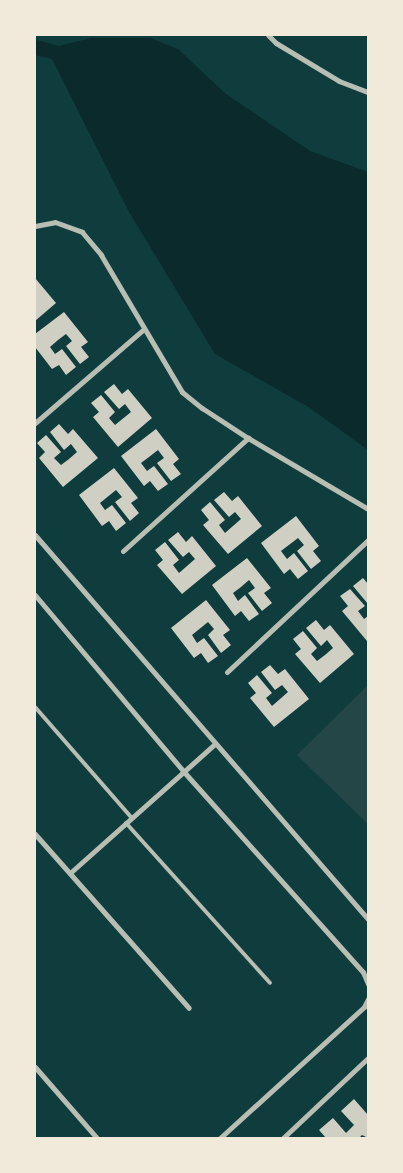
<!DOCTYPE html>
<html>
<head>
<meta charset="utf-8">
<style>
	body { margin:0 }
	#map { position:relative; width:403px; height:1173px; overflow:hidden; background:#0f3d3e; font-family:"Public Sans",sans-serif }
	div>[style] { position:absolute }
	.green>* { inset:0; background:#244646 }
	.water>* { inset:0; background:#0a2a2b }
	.building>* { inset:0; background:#cfcfc3 }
	.service>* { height:4px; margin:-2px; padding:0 2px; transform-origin:2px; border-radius:2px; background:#b8beb3 }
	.minor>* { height:5px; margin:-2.5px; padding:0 2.5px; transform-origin:2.5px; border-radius:2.5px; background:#b8beb3 }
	span { translate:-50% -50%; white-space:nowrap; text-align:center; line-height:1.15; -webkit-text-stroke:4px #f1e9da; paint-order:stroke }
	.frame { position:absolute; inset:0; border:36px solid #f1e9da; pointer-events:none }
</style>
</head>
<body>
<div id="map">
	<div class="green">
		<i style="clip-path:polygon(368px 685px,368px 824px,297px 755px)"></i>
	</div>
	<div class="water">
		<i style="clip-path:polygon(35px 37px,37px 40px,59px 46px,91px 38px,150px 38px,178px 49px,226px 94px,310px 151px,368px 172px,368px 450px,310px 408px,215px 354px,129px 212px,52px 59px,35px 55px)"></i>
	</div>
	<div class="building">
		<i style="clip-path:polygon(35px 278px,56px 303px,35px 321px)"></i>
		<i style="clip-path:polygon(64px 312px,88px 342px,81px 347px,89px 357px,80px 364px,66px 346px,72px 341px,66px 334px,58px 340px,50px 347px,55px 354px,62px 349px,76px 367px,66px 375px,59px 365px,52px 369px,35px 347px,35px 334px)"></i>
		<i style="clip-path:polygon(114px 384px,122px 394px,128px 389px,152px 418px,118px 447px,93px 417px,99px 412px,91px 403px,101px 395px,115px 412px,109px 418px,115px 425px,131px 412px,125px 404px,119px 409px,104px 392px)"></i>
		<i style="clip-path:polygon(59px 424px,68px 434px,73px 429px,98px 458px,63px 487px,39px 458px,45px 452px,37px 443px,46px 435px,61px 452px,54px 458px,61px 465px,69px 459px,77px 452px,71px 444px,64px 450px,50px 432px)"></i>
		<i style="clip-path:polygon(156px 429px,179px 459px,173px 464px,181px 474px,171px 481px,157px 463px,164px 458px,158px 450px,149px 457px,141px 463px,147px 471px,154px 466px,168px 484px,158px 491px,150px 481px,144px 486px,121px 456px)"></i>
		<i style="clip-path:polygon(114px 468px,138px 498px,131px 503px,139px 513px,130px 521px,115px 502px,122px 497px,116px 490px,100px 503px,105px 510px,112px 505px,126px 523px,116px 531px,109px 521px,102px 526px,79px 495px)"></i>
		<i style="clip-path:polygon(224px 492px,232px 501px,238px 496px,262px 526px,228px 554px,203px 525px,209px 520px,201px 510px,210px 502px,225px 520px,219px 525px,225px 533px,241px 519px,235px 512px,229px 517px,214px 500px)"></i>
		<i style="clip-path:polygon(296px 516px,319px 546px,313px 551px,321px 561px,311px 569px,297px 551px,304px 545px,298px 538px,281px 551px,287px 559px,294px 553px,308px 571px,298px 579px,290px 569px,284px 574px,261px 543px)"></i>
		<i style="clip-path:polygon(178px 532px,186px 542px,192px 536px,216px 566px,182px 594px,157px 565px,163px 560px,155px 550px,165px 542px,179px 560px,173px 565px,179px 573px,195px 559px,189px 552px,183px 557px,168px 540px)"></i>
		<i style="clip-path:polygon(247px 558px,271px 588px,264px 593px,272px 603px,262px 611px,248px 593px,255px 588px,249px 580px,241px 587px,233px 593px,238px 601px,245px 595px,259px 614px,249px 621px,241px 611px,235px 616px,212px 585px)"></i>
		<i style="clip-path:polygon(363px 578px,368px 584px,368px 604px,353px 586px)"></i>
		<i style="clip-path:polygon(350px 589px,365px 606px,358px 611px,364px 619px,368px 616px,367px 641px,342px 611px,348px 606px,340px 596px)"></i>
		<i style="clip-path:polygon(206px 600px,230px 630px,223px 635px,231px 645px,221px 653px,208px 635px,214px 629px,208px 622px,192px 635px,197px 643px,204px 638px,218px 656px,208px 663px,201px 653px,194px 658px,171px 628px)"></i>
		<i style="clip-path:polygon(316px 620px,324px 630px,330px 625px,354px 654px,320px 683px,295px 654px,301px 649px,293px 639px,303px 631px,317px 648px,311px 654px,317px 661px,325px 655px,333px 648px,327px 640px,321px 646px,306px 628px)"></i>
		<i style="clip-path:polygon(270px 665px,278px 674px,285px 669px,309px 699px,274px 727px,250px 698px,256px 693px,248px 683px,257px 675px,272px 693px,266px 698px,272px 706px,288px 692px,282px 685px,275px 690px,261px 672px)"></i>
		<i style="clip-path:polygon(354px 1099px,368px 1115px,368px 1138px,362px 1135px,359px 1138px,326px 1138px,319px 1130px,333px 1118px,346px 1133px,354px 1125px,341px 1111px)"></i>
	</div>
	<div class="service">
		<i style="left:35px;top:707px;width:147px;rotate:48.9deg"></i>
		<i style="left:126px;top:823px;width:215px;rotate:48deg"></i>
	</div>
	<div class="minor">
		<i style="left:268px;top:35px;width:11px;rotate:45deg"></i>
		<i style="left:276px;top:43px;width:74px;rotate:31.1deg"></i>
		<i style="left:339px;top:81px;width:31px;rotate:21deg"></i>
		<i style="left:35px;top:226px;width:20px;rotate:-11deg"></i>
		<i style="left:55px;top:222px;width:29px;rotate:20deg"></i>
		<i style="left:82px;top:232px;width:30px;rotate:50deg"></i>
		<i style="left:101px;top:255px;width:159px;rotate:59.4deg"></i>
		<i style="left:182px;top:392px;width:26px;rotate:39deg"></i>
		<i style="left:202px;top:408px;width:55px;rotate:33.1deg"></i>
		<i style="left:248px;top:438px;width:139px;rotate:30.6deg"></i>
		<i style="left:35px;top:423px;width:144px;rotate:-40.8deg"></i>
		<i style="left:35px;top:535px;width:508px;rotate:49.07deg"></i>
		<i style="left:123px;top:551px;width:169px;rotate:-42.1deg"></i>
		<i style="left:35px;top:595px;width:231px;rotate:49.9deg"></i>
		<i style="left:184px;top:772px;width:268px;rotate:48.2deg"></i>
		<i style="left:363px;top:972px;width:13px;rotate:67deg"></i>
		<i style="left:227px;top:672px;width:193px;rotate:-43.1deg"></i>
		<i style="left:35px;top:834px;width:232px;rotate:48.5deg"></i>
		<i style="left:70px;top:873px;width:194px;rotate:-41.7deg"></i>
		<i style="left:35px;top:1067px;width:94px;rotate:48.9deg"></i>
		<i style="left:220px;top:1138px;width:195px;rotate:-42.3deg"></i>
		<i style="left:364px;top:1007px;width:9px;rotate:-63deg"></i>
		<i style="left:283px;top:1138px;width:117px;rotate:-43.3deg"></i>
	</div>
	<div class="frame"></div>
</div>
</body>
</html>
